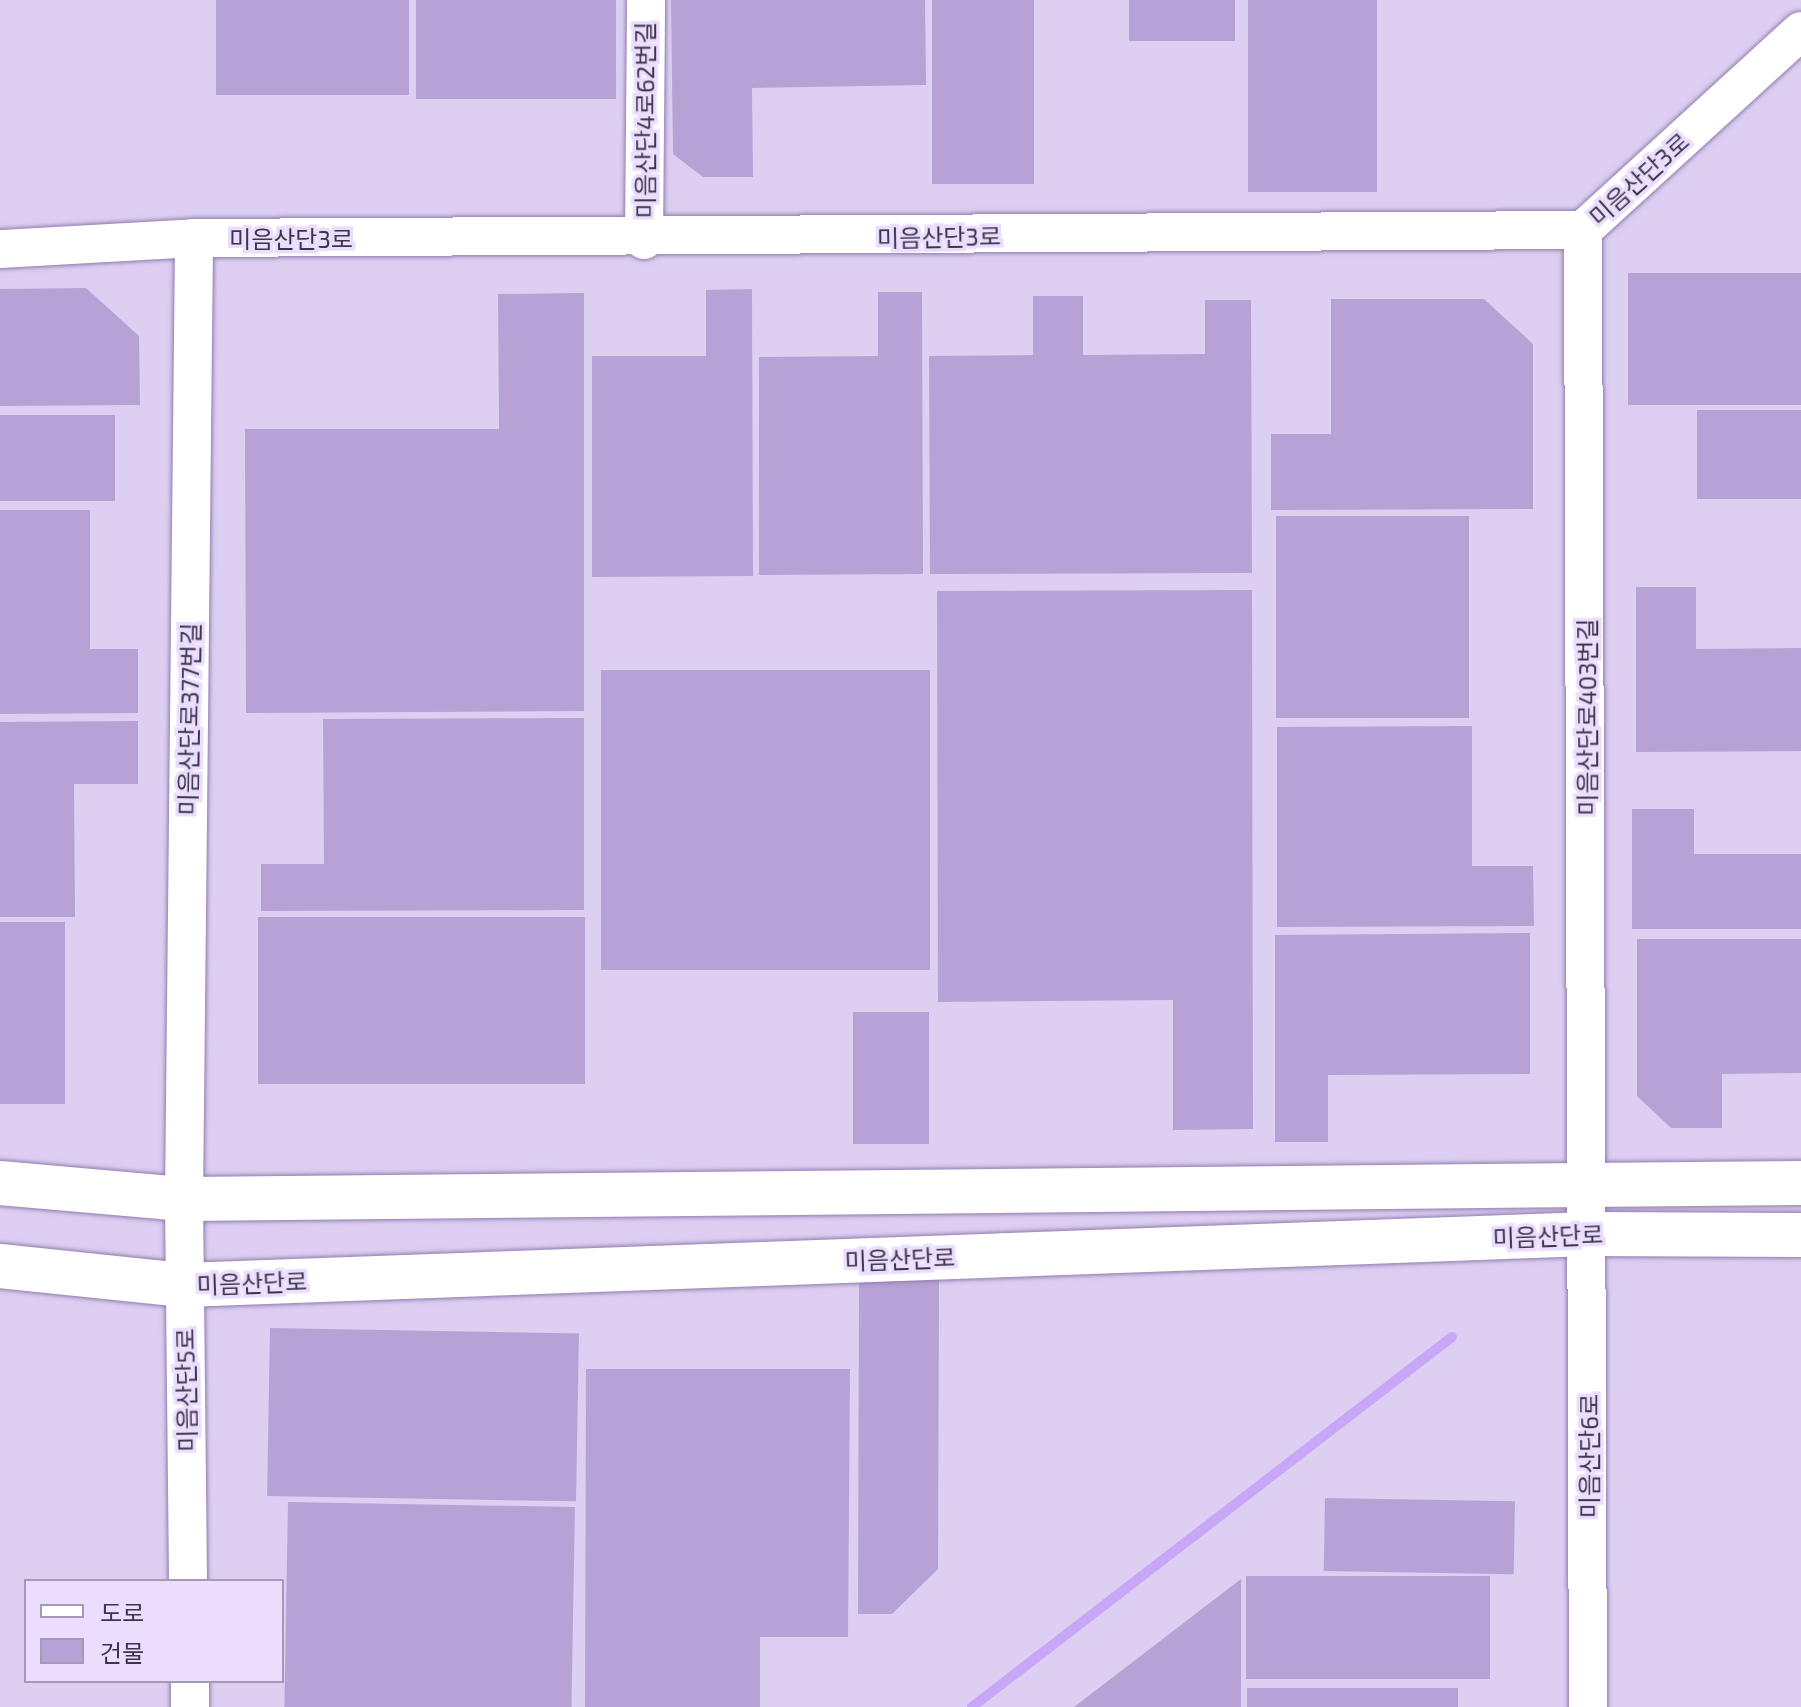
<!DOCTYPE html>
<html>
<head>
<meta charset="utf-8">
<style>
	body { margin:0 }
	#map { position:relative; width:1801px; height:1707px; overflow:hidden; background:#eaddfe; font-family:"Exo 2","Noto Sans KR",sans-serif }
	div>[style] { position:absolute }
	.built>* { inset:0; background:#dccff2 }
	.stream>* { height:10px; margin:-5px; padding:0 5px; transform-origin:5px; border-radius:5px; background:#c9a7f8 }
	.building>* { inset:0; background:#b7a2d5; transform-origin:0 0 }
	.roads { filter:drop-shadow(0 0 2px #927daf) drop-shadow(0 0 2px #927daf) }
	.street>* { height:38px; margin:-19px; padding:0 19px; transform-origin:19px; border-radius:19px; background:#fff }
	.secondary>* { height:44px; margin:-22px; padding:0 22px; transform-origin:22px; border-radius:22px; background:#fff }
	span { translate:-50% -50%; white-space:nowrap; text-align:center; line-height:1.15; -webkit-text-stroke:7px #eaddfe; paint-order:stroke }
	.street-label { font-size:24px; color:#3d344a }
	.legend { position:absolute; left:24px; top:1579px; width:260px; height:104px; box-sizing:border-box; background:#eaddfe; border:2px solid #a599b6; margin:0; padding:10px 14px; list-style:none; font-size:24px; color:#3d344a }
	.legend li { display:flex; align-items:center; gap:16px; height:40px }
	.legend b { width:40px; border:2px solid #a599b6 }
</style>
</head>
<body>
<div id="map">
	<div class="built">
		<i style="clip-path:polygon(evenodd,0 0,1801px 0,1801px 1707px,0 1707px,0 0,26px 1581px,282px 1581px,282px 1681px,26px 1681px,26px 1581px)"></i>
	</div>
	<div class="stream">
		<i style="left:972px;top:1707px;width:606px;rotate:-37.63deg"></i>
	</div>
	<div class="building">
		<i style="left:216px;top:0;width:193px;height:95px"></i>
		<i style="left:416px;top:0;width:200px;height:99px"></i>
		<i style="clip-path:polygon(671px 0,925px 0,926px 85px,752px 88px,753px 177px,703px 177px,673px 154px)"></i>
		<i style="left:932px;top:0;width:102px;height:184px"></i>
		<i style="left:1129px;top:0;width:106px;height:41px"></i>
		<i style="left:1248px;top:0;width:129px;height:192px"></i>
		<i style="left:1628px;top:273px;width:173px;height:132px"></i>
		<i style="clip-path:polygon(86px 288px,139px 336px,140px 405px,0 406px,0 289px)"></i>
		<i style="clip-path:polygon(752px 289px,753px 576px,592px 577px,592px 356px,706px 356px,706px 290px)"></i>
		<i style="clip-path:polygon(878px 292px,922px 292px,923px 574px,759px 575px,759px 357px,878px 356px)"></i>
		<i style="clip-path:polygon(584px 293px,584px 711px,246px 713px,245px 429px,499px 429px,498px 294px)"></i>
		<i style="clip-path:polygon(1033px 296px,1083px 296px,1083px 355px,1205px 354px,1205px 300px,1251px 300px,1252px 573px,930px 574px,929px 356px,1033px 355px)"></i>
		<i style="clip-path:polygon(1331px 299px,1484px 299px,1533px 344px,1533px 509px,1271px 510px,1271px 434px,1331px 434px)"></i>
		<i style="left:1801px;top:410px;width:89px;height:104px;rotate:90deg"></i>
		<i style="left:115px;top:415px;width:86px;height:115px;rotate:90deg"></i>
		<i style="clip-path:polygon(0 510px,90px 510px,90px 649px,138px 649px,138px 713px,0 714px)"></i>
		<i style="left:1276px;top:516px;width:193px;height:202px"></i>
		<i style="clip-path:polygon(1636px 587px,1696px 587px,1696px 649px,1801px 648px,1801px 751px,1636px 752px)"></i>
		<i style="clip-path:polygon(1252px 590px,1253px 1129px,1173px 1130px,1173px 1000px,938px 1002px,937px 591px)"></i>
		<i style="left:930px;top:670px;width:300px;height:329px;rotate:90deg"></i>
		<i style="clip-path:polygon(584px 718px,584px 910px,261px 911px,261px 864px,324px 864px,323px 719px)"></i>
		<i style="clip-path:polygon(138px 721px,138px 784px,74px 784px,75px 917px,0 917px,0 722px)"></i>
		<i style="clip-path:polygon(1472px 726px,1472px 866px,1533px 866px,1534px 926px,1277px 927px,1277px 727px)"></i>
		<i style="clip-path:polygon(1632px 809px,1694px 809px,1694px 854px,1801px 854px,1801px 929px,1632px 929px)"></i>
		<i style="left:585px;top:917px;width:167px;height:327px;rotate:90deg"></i>
		<i style="left:0;top:922px;width:65px;height:182px"></i>
		<i style="clip-path:polygon(1530px 933px,1530px 1074px,1328px 1075px,1328px 1142px,1275px 1142px,1275px 935px)"></i>
		<i style="clip-path:polygon(1637px 939px,1801px 939px,1801px 1073px,1722px 1074px,1722px 1128px,1671px 1128px,1637px 1096px)"></i>
		<i style="left:853px;top:1012px;width:76px;height:132px"></i>
		<i style="clip-path:polygon(859px 1278px,939px 1278px,938px 1569px,892px 1614px,858px 1614px)"></i>
		<i style="left:270px;top:1328px;width:309px;height:168px;rotate:1deg"></i>
		<i style="clip-path:polygon(586px 1369px,850px 1369px,848px 1637px,760px 1637px,760px 1707px,585px 1707px)"></i>
		<i style="left:1325px;top:1498px;width:190px;height:73px;rotate:1deg"></i>
		<i style="left:288px;top:1502px;width:287px;height:205px;rotate:1deg"></i>
		<i style="left:1490px;top:1576px;width:103px;height:244px;rotate:90deg"></i>
		<i style="clip-path:polygon(1241px 1579px,1241px 1707px,1074px 1707px)"></i>
		<i style="left:1247px;top:1688px;width:211px;height:19px"></i>
	</div>
	<div class="roads">
		<div class="street">
			<i style="left:1583px;top:230px;width:1477px;rotate:89.81deg"></i>
			<i style="left:644px;top:240px;width:240px;rotate:-89.5deg"></i>
			<i style="left:0;top:249px;width:194px;rotate:-3.2deg"></i>
			<i style="left:194px;top:238px;width:1389px;rotate:-0.33deg"></i>
			<i style="left:1583px;top:230px;width:295px;rotate:-42.4deg"></i>
			<i style="left:188px;top:1581px;width:382px;rotate:-90.6deg"></i>
			<i style="left:184px;top:1199px;width:961px;rotate:-89.4deg"></i>
			<i style="left:190px;top:1681px;width:26px;rotate:90deg"></i>
		</div>
		<div class="secondary">
			<i style="left:0;top:1183px;width:185px;rotate:5deg"></i>
			<i style="left:184px;top:1199px;width:1617px;rotate:-0.57deg"></i>
			<i style="left:0;top:1266px;width:185px;rotate:5.9deg"></i>
			<i style="left:184px;top:1285px;width:1407px;rotate:-2.08deg"></i>
			<i style="left:1590px;top:1234px;width:211px;rotate:0.3deg"></i>
		</div>
	</div>
	<div class="street-label">
		<span style="left:645px;top:120px;rotate:-90deg">미음산단4로62번길</span>
		<span style="left:1639px;top:179px;rotate:-42deg">미음산단3로</span>
		<span style="left:939px;top:237px;rotate:-1deg">미음산단3로</span>
		<span style="left:291px;top:239px">미음산단3로</span>
		<span style="left:1587px;top:717px;rotate:-90deg">미음산단로403번길</span>
		<span style="left:189px;top:719px;rotate:-89deg">미음산단로377번길</span>
		<span style="left:1548px;top:1236px;rotate:-2deg">미음산단로</span>
		<span style="left:900px;top:1259px;rotate:-2deg">미음산단로</span>
		<span style="left:252px;top:1283px;rotate:-2deg">미음산단로</span>
		<span style="left:186px;top:1390px;rotate:-91deg">미음산단5로</span>
		<span style="left:1589px;top:1456px;rotate:-90deg">미음산단6로</span>
	</div>
	<ul class="legend">
	<li><b style="height:10px;background:#fff"></b>도로</li>
	<li><b style="height:22px;background:#b7a2d5"></b>건물</li>
	</ul>
</div>
</body>
</html>
